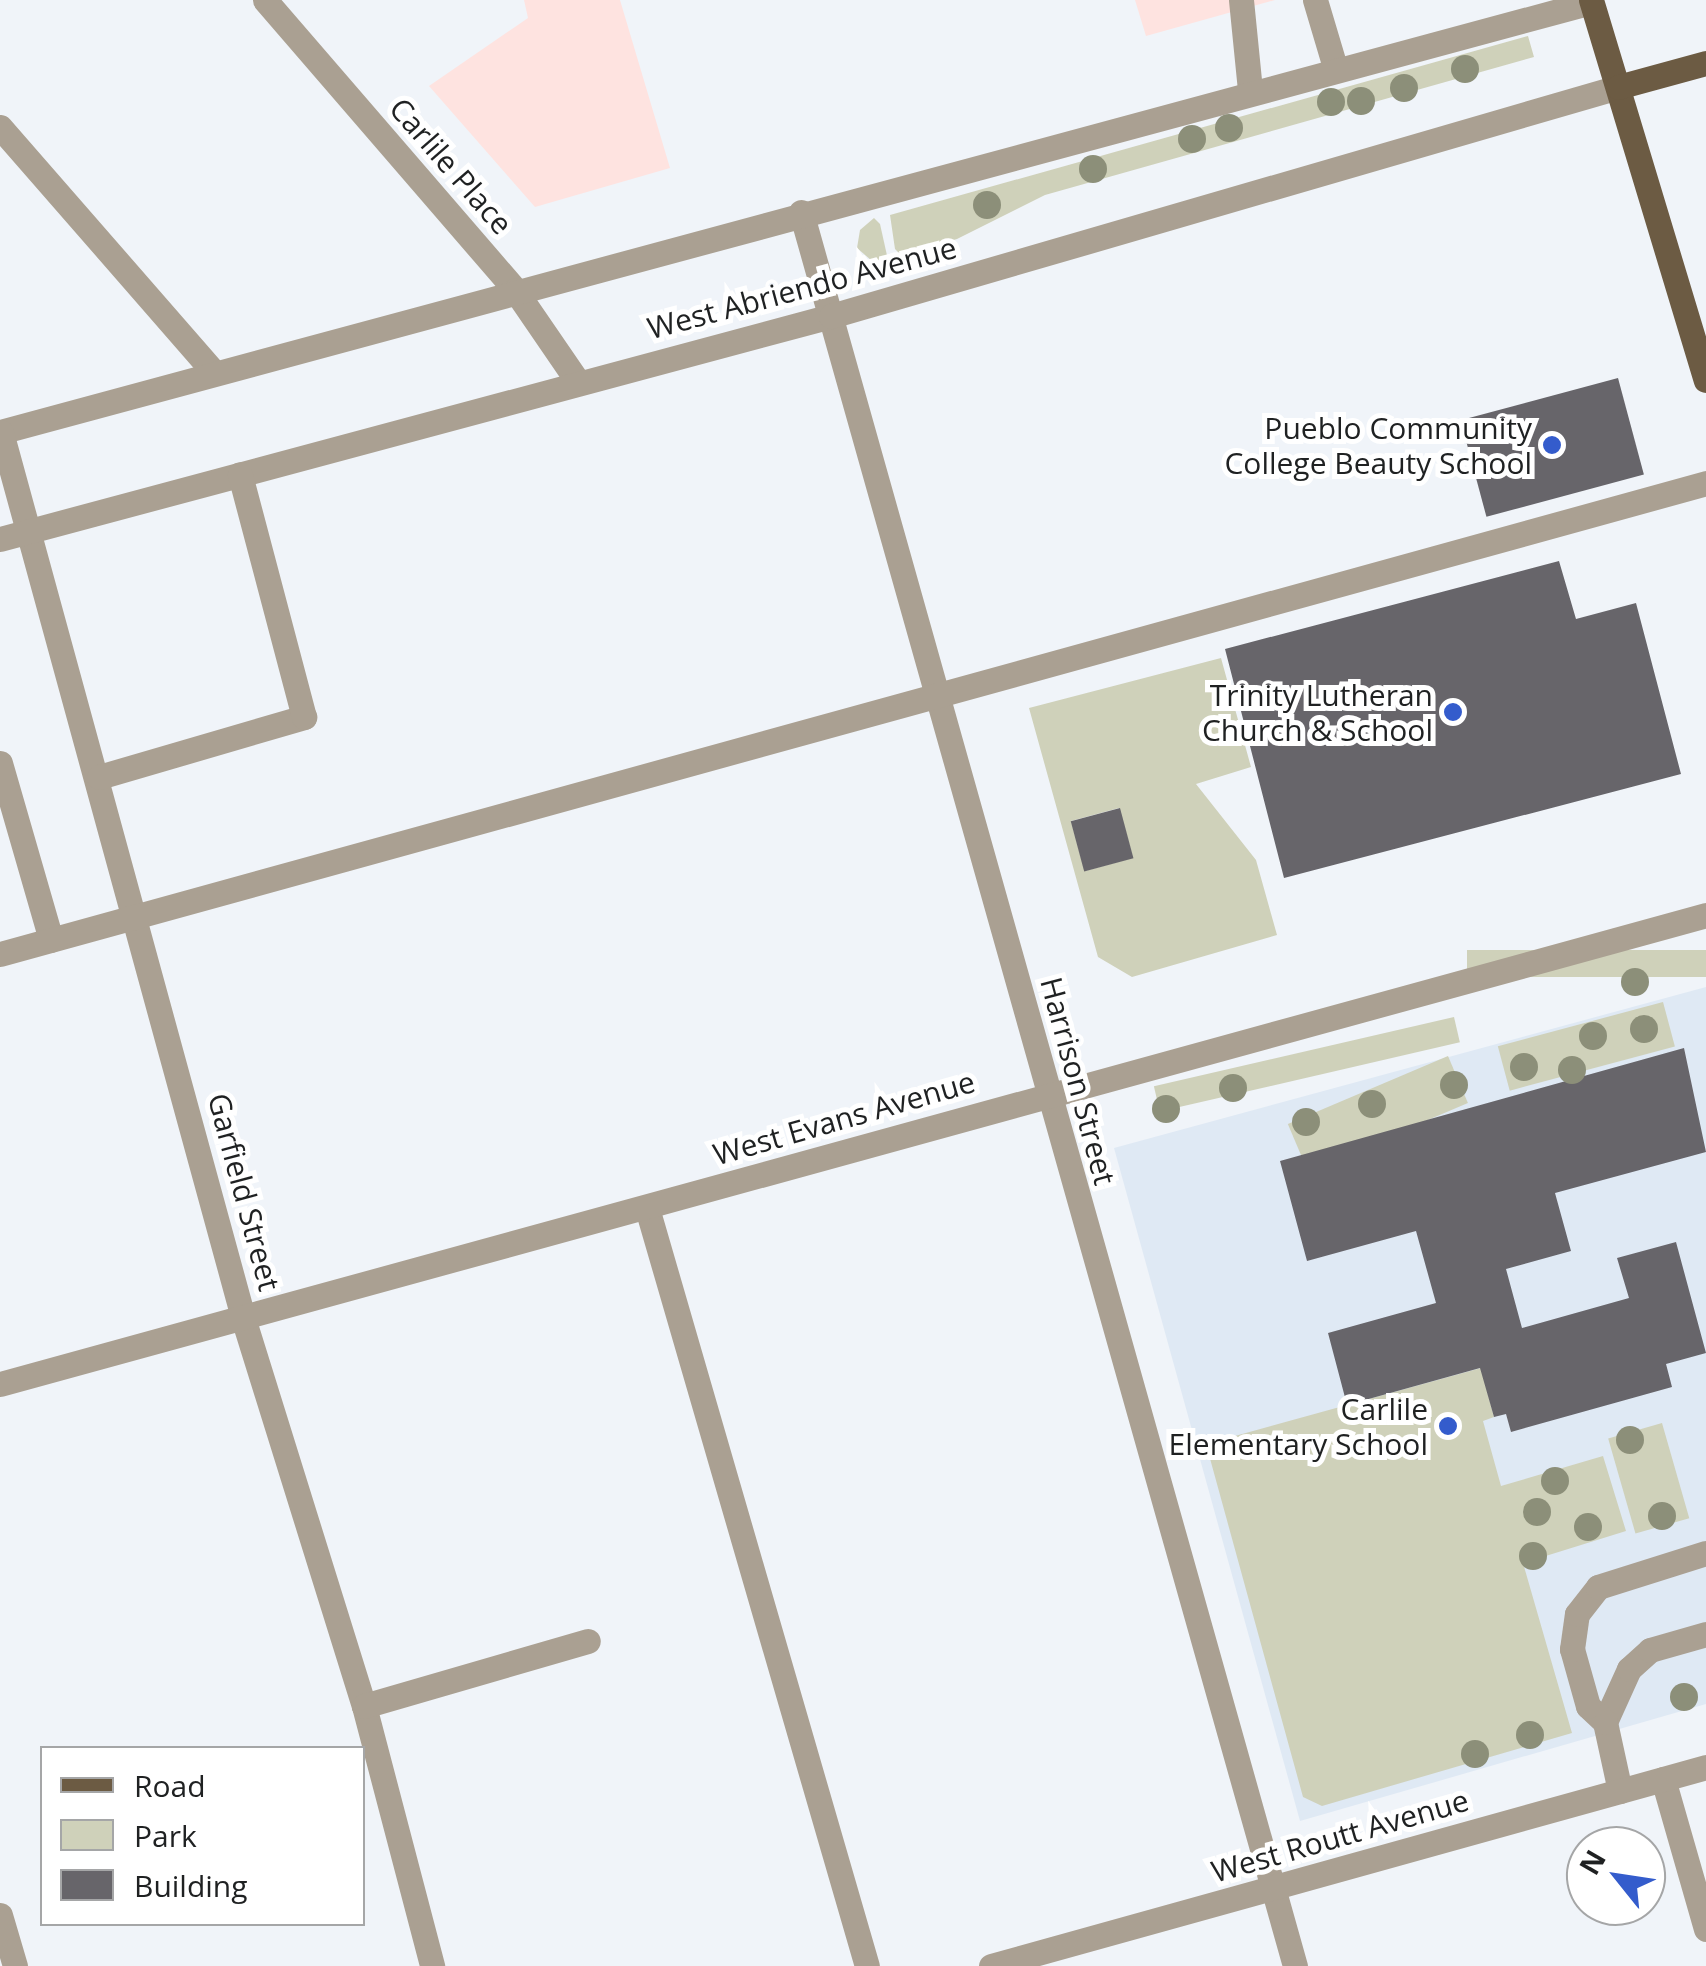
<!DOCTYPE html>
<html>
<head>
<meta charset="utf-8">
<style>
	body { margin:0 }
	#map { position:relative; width:1706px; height:1966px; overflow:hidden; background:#f0f4f9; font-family:"Open Sans",sans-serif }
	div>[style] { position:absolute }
	.commercial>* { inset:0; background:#fee3e0 }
	.built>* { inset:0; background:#dfe9f4 }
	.green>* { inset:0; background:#cfd1ba; transform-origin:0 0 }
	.building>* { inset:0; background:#67656a; transform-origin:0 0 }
	.minor>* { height:25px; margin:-12.5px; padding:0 12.5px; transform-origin:12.5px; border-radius:12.5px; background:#aaa092 }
	.major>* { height:25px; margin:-12.5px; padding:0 12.5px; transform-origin:12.5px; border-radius:12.5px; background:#6c5b43 }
	.trees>* { width:28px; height:28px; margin:-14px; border-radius:50%; background:#8c8f79 }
	.dots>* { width:28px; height:28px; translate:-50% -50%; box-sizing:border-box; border:5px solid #fff; border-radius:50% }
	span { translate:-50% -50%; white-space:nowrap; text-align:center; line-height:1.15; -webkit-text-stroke:10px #fff; paint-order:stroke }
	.street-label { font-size:30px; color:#1f2122 }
	.poi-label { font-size:30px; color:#1f2122 }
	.right { translate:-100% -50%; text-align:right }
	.legend { position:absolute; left:40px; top:1746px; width:325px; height:180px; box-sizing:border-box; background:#fff; border:2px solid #a5a6a7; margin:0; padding:12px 18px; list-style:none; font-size:30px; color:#1f2122 }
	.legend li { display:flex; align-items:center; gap:20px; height:50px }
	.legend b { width:50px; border:2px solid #a5a6a7 }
	.north { position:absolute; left:1566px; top:1826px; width:100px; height:100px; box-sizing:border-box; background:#fff; border:2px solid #a5a6a7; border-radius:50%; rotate:300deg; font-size:28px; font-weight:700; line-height:40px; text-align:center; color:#1f2122 }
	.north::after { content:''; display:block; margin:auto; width:35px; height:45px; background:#345ccc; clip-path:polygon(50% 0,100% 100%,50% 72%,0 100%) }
</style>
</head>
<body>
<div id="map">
	<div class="commercial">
		<i style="clip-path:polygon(524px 0,620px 0,670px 168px,535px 207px,429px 86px,528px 18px)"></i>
		<i style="clip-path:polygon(1135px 0,1275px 0,1146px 36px)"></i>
	</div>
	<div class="built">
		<i style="clip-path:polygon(1706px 987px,1706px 1704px,1300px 1821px,1114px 1148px)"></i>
	</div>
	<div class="green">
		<i style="clip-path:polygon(1528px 36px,1534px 57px,1045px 195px,957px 239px,901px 255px,895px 249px,890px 215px)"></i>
		<i style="clip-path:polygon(874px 218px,880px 224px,888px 260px,872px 261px,857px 248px,860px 230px)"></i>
		<i style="clip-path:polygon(evenodd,1221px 658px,1251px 767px,1196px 784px,1256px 860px,1277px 935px,1132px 977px,1098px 957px,1029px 708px,1221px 658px,1119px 808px,1132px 858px,1085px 871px,1071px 821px,1119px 808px)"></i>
		<i style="left:1706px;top:950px;width:27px;height:239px;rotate:90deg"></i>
		<i style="left:1663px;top:1002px;width:46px;height:171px;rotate:75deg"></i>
		<i style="left:1454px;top:1017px;width:26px;height:308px;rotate:77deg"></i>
		<i style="left:1448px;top:1056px;width:51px;height:174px;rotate:67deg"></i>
		<i style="clip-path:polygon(1481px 1368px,1494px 1417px,1483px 1421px,1501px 1486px,1603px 1456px,1626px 1531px,1523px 1563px,1572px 1733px,1322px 1806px,1303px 1797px,1206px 1444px)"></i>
		<i style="left:1662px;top:1423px;width:99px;height:56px;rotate:74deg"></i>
	</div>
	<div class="building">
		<i style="left:1618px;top:378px;width:100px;height:163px;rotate:75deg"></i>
		<i style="clip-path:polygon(1559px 561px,1576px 619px,1636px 603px,1681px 774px,1284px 878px,1225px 649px)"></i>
		<i style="left:1120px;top:808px;width:52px;height:51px;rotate:75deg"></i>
		<i style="clip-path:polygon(1684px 1048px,1706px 1152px,1555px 1193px,1571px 1251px,1506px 1269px,1522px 1328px,1629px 1298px,1617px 1258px,1676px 1242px,1706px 1353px,1666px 1364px,1672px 1387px,1511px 1432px,1506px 1414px,1494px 1417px,1480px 1368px,1347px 1405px,1328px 1333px,1436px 1303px,1416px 1231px,1307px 1261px,1280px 1161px)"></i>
	</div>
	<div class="minor">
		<i style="left:265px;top:0;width:383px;rotate:49.2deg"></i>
		<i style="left:515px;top:290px;width:112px;rotate:55.6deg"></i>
		<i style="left:1241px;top:0;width:90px;rotate:84.3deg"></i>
		<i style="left:1315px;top:0;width:70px;rotate:73.4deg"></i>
		<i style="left:0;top:127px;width:325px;rotate:48.9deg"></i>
		<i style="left:801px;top:212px;width:1822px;rotate:74.27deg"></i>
		<i style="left:0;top:432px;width:1648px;rotate:-15.12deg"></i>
		<i style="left:1px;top:432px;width:922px;rotate:74.71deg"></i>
		<i style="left:244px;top:1321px;width:403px;rotate:72.7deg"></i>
		<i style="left:364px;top:1706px;width:269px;rotate:75.3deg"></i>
		<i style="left:0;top:539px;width:860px;rotate:-15.02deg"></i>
		<i style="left:831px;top:316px;width:820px;rotate:-16.22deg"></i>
		<i style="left:0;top:763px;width:184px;rotate:73.9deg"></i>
		<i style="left:99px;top:777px;width:214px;rotate:-16.3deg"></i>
		<i style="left:304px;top:717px;width:251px;rotate:-104.8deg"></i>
		<i style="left:0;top:954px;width:1770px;rotate:-15.43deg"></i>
		<i style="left:647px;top:1208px;width:789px;rotate:73.82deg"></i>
		<i style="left:0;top:1384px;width:1769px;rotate:-15.37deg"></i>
		<i style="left:364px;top:1706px;width:233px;rotate:-16.2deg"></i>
		<i style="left:1605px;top:1722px;width:58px;rotate:-65.6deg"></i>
		<i style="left:1629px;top:1669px;width:28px;rotate:-42deg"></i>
		<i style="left:1650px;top:1650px;width:58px;rotate:-15.9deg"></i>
		<i style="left:1663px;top:1779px;width:156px;rotate:74deg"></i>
		<i style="left:1620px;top:1791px;width:71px;rotate:-102.3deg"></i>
		<i style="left:1605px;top:1722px;width:23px;rotate:-137deg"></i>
		<i style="left:1588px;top:1706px;width:59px;rotate:-105.7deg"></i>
		<i style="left:1572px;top:1649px;width:35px;rotate:-82deg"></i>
		<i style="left:1577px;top:1614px;width:34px;rotate:-52deg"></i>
		<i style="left:1598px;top:1587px;width:113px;rotate:-17.5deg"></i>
		<i style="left:0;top:1915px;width:53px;rotate:73.6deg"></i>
		<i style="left:991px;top:1966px;width:742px;rotate:-15.55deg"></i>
	</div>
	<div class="major">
		<i style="left:1591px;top:0;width:397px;rotate:73.2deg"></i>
		<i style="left:1618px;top:87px;width:91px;rotate:-15.3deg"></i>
	</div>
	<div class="trees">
		<i style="left:1465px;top:69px"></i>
		<i style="left:1404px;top:88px"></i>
		<i style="left:1361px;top:101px"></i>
		<i style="left:1331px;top:102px"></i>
		<i style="left:1229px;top:128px"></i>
		<i style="left:1192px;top:139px"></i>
		<i style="left:1093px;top:169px"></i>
		<i style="left:987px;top:205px"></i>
		<i style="left:1635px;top:982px"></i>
		<i style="left:1644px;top:1029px"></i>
		<i style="left:1593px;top:1036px"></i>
		<i style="left:1524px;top:1067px"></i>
		<i style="left:1572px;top:1070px"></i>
		<i style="left:1454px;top:1085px"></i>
		<i style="left:1233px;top:1088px"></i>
		<i style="left:1372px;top:1104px"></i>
		<i style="left:1166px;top:1109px"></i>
		<i style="left:1306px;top:1122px"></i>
		<i style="left:1630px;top:1440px"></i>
		<i style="left:1555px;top:1481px"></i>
		<i style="left:1537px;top:1512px"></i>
		<i style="left:1662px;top:1516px"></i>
		<i style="left:1588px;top:1527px"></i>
		<i style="left:1533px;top:1556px"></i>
		<i style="left:1684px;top:1697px"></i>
		<i style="left:1530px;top:1735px"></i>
		<i style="left:1475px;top:1754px"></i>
	</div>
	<div class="dots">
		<i style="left:1552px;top:445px;background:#345ccc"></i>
		<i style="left:1453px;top:712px;background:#345ccc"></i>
		<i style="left:1448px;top:1426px;background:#345ccc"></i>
	</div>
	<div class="street-label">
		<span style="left:451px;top:166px;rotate:49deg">Carlile Place</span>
		<span style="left:802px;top:288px;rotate:-15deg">West Abriendo Avenue</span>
		<span style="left:1078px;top:1081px;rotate:75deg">Harrison Street</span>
		<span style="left:844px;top:1118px;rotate:-16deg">West Evans Avenue</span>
		<span style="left:244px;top:1192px;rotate:75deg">Garfield Street</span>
		<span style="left:1340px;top:1836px;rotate:-16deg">West Routt Avenue</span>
	</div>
	<div class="poi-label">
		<span class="right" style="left:1532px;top:445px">Pueblo Community<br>College Beauty School</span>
		<span class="right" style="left:1433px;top:712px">Trinity Lutheran<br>Church &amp; School</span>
		<span class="right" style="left:1428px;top:1426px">Carlile<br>Elementary School</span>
	</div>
	<ul class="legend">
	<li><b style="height:12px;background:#6c5b43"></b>Road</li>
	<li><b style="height:28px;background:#cfd1ba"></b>Park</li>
	<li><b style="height:28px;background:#67656a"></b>Building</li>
	</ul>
	<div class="north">N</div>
</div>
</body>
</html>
